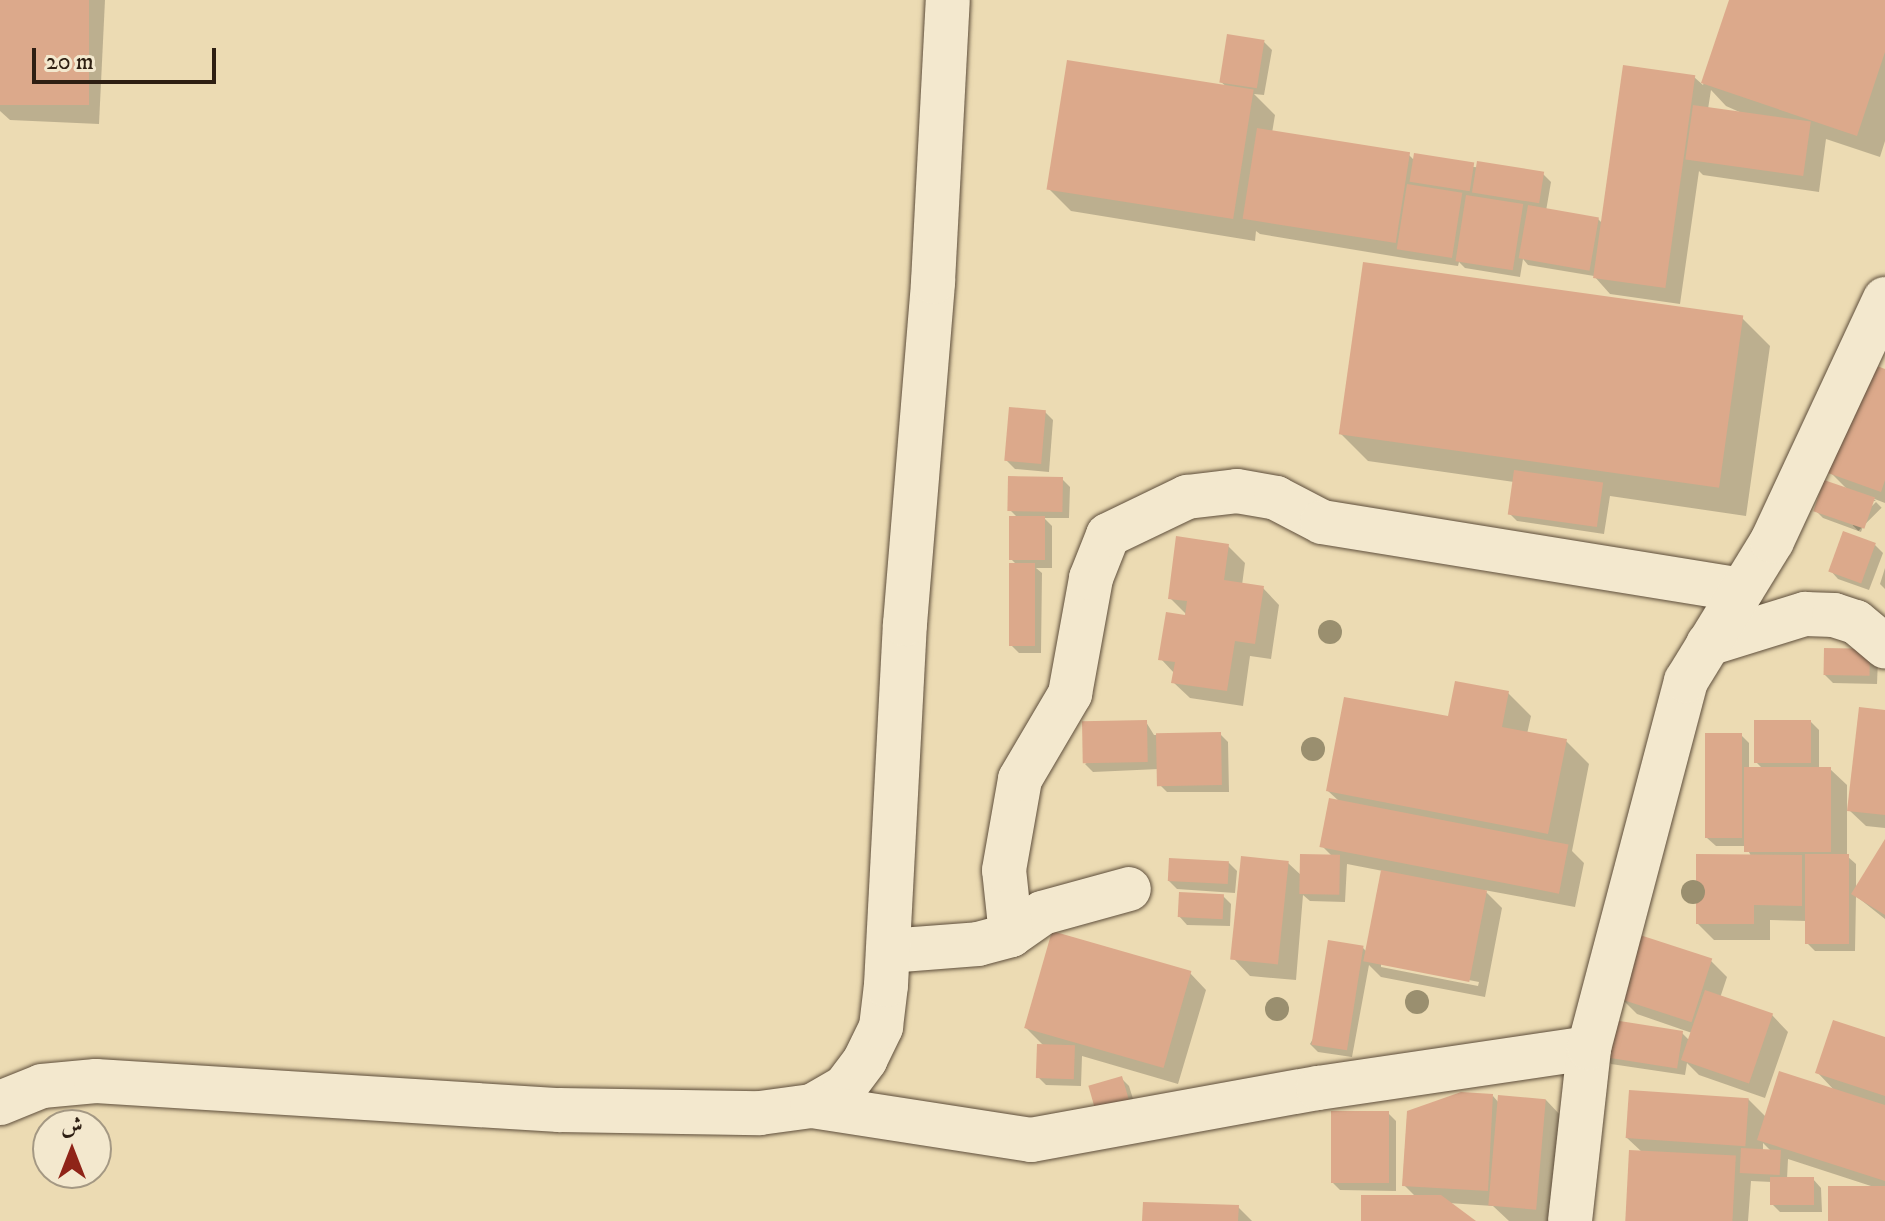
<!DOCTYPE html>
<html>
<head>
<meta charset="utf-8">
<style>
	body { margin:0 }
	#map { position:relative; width:1885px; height:1221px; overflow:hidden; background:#ecdbb3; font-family:"IM FELL DW Pica",Amiri,serif }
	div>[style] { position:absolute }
	.shadow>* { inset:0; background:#0003; transform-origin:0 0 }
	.building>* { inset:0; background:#dca98b; transform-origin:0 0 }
	.roads { filter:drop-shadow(0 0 2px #5e4e3b) drop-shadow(0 0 2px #5e4e3b) }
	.minor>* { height:44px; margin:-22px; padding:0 22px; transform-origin:22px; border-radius:22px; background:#f3e8ce }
	.trees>* { width:24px; height:24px; margin:-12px; border-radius:50%; background:#9a8f6f }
	span { translate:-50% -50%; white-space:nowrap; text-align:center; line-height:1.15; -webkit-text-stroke:6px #f3e8ce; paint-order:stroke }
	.north { position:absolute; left:32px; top:1109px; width:80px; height:80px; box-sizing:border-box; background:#f3e8ce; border:2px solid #a49883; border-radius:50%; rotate:0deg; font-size:22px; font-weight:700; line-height:32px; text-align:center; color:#2e1f13 }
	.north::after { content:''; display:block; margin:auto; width:28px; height:36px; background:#8f2418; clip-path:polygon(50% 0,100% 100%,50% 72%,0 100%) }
	.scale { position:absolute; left:32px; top:48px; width:184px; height:36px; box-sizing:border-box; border:4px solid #2e1f13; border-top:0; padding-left:10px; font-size:24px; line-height:28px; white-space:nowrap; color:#2e1f13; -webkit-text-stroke:6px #f3e8ce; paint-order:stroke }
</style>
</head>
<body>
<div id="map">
	<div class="shadow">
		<i style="clip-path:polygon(0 0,105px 0,99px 124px,10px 120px,0 111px)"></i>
		<i style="clip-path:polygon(evenodd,1731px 0,1885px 0,1885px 141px,1880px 157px,1826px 139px,1819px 192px,1703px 175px,1699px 171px,1680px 304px,1610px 294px,1594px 276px,1528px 265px,1523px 259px,1520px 277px,1465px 268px,1459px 262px,1458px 266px,1410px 259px,1260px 234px,1256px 231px,1255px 241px,1071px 211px,1048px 188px,1228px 88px,1221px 82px,1264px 42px,1272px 50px,1264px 95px,1254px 94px,1275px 115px,1272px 133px,1409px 155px,1415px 161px,1543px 174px,1551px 182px,1546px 211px,1598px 219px,1602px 223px,1694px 77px,1703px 85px,1731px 0,1711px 90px,1726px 106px,1744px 114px,1708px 109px,1711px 90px)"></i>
		<i style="clip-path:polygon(1742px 318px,1770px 346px,1746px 516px,1610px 496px,1604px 534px,1517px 521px,1509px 513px,1514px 482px,1368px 461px,1340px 433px)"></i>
		<i style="clip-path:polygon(1885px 371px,1885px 503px,1872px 498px,1876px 501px,1872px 501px,1861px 532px,1823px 518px,1815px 510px,1849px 491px,1830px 472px)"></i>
		<i style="clip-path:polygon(1045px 412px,1053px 420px,1049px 472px,1015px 469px,1007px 461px)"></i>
		<i style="clip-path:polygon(1062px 479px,1070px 487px,1069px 518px,1044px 518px,1052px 526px,1052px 568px,1036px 568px,1042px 573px,1041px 653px,1019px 653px,1011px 645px,1017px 565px,1011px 559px,1018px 518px,1010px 510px)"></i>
		<i style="left:1876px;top:502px;width:8px;height:33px;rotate:45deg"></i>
		<i style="clip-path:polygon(1875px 545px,1883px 553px,1869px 590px,1838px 579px,1830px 570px)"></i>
		<i style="clip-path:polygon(1228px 546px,1245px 563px,1242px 585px,1263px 588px,1279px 605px,1271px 659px,1250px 656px,1243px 706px,1190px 698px,1173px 682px,1175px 674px,1161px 659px,1190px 618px,1170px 598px)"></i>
		<i style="clip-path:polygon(1885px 568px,1885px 589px,1880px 584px)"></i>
		<i style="clip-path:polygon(1878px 659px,1877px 684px,1833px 683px,1825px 675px)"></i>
		<i style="clip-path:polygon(evenodd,1508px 693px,1531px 716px,1527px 734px,1566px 741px,1589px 764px,1572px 851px,1584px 863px,1575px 907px,1484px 890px,1502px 908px,1485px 997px,1381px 977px,1369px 965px,1352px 1057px,1318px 1052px,1310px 1044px,1363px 948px,1367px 952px,1383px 871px,1347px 864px,1345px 902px,1310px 901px,1303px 895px,1296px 980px,1250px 976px,1234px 959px,1288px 863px,1302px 876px,1333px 857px,1322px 846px,1340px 802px,1328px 791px,1450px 719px,1508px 693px,1381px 963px,1479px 982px,1478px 986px,1381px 967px,1381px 963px)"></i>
		<i style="clip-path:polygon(1885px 712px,1885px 828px,1866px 826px,1849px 810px)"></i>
		<i style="clip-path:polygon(1146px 722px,1154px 735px,1220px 734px,1228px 742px,1229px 792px,1167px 792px,1159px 784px,1159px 769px,1093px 772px,1085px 764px)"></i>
		<i style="clip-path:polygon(1811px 722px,1819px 730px,1819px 769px,1830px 769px,1847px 785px,1847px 856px,1856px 864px,1856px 889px,1885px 843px,1885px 919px,1856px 896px,1855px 951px,1815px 951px,1807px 943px,1807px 921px,1770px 920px,1770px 940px,1714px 940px,1698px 924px,1751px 856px,1746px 846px,1716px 846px,1707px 838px,1741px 735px,1749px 743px,1749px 769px,1763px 769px,1756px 762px)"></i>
		<i style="clip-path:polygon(1229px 863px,1237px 871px,1235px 893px,1177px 889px,1169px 881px)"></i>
		<i style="clip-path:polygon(1223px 896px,1231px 904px,1230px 926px,1187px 925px,1179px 916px)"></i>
		<i style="clip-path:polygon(1711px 961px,1727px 977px,1720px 998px,1772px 1015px,1788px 1032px,1765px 1098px,1699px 1075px,1687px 1063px,1685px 1075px,1611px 1064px,1603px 1056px,1682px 1033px,1689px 1040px,1692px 1033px,1637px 1014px,1621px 998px)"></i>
		<i style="clip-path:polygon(1190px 973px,1206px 990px,1178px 1084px,1082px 1056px,1081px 1086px,1046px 1085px,1038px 1077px,1044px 1046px,1025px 1027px)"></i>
		<i style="clip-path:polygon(evenodd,1885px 1039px,1885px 1221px,1829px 1221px,1874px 1187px,1788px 1159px,1787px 1179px,1813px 1179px,1821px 1188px,1822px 1212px,1780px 1212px,1772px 1204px,1772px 1182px,1751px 1181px,1748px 1221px,1626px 1221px,1642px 1152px,1627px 1138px,1748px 1099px,1766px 1117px,1836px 1092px,1817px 1072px,1885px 1039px,1763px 1143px,1771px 1151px,1763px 1151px,1763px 1143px)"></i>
		<i style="clip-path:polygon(1121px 1078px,1129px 1086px,1138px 1115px,1107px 1124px)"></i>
		<i style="clip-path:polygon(1493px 1096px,1499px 1103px,1546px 1100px,1562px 1117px,1556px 1221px,1509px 1221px,1493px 1206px,1448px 1203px,1473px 1221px,1363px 1221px,1416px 1197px,1404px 1185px)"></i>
		<i style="clip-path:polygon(1388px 1113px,1396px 1121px,1396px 1191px,1340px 1190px,1332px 1182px)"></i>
		<i style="clip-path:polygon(1238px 1207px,1252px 1221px,1144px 1221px)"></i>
	</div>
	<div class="building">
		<i style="left:0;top:0;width:89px;height:105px"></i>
		<i style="clip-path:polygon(1729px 0,1885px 0,1885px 52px,1857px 136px,1701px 83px)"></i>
		<i style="left:1227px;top:34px;width:38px;height:49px;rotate:9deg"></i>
		<i style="left:1067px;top:60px;width:189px;height:131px;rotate:9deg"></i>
		<i style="left:1623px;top:65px;width:73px;height:215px;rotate:8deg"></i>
		<i style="left:1693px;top:105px;width:119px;height:55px;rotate:8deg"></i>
		<i style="left:1257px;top:128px;width:155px;height:92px;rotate:9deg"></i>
		<i style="left:1414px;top:153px;width:61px;height:29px;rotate:9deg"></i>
		<i style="left:1477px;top:161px;width:68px;height:32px;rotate:9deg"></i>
		<i style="left:1407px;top:184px;width:56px;height:66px;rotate:9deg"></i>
		<i style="left:1466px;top:195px;width:58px;height:67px;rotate:9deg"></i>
		<i style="left:1528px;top:205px;width:72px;height:54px;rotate:10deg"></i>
		<i style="left:1363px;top:262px;width:384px;height:174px;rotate:8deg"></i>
		<i style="clip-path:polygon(1869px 363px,1885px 369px,1885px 480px,1881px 492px,1828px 473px)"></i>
		<i style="left:1009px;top:407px;width:37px;height:54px;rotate:5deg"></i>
		<i style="left:1514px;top:470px;width:90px;height:45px;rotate:8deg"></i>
		<i style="left:1008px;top:476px;width:55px;height:35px;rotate:1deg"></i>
		<i style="left:1824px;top:480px;width:54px;height:33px;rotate:19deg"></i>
		<i style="left:1009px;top:516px;width:36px;height:44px"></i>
		<i style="left:1843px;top:531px;width:35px;height:43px;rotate:20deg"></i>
		<i style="clip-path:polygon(1176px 536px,1229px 544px,1224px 580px,1264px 586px,1255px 644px,1235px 641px,1227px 691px,1171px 683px,1175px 662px,1158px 660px,1166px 612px,1185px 615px,1187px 601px,1168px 599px)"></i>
		<i style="left:1009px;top:563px;width:26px;height:83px"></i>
		<i style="left:1824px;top:648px;width:46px;height:27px;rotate:1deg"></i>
		<i style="clip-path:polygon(1455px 681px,1509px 691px,1502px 727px,1567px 739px,1548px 834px,1326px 791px,1344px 697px,1448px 716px)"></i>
		<i style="clip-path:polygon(1859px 707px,1885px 710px,1885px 815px,1847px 811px)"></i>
		<i style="left:1147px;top:720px;width:42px;height:65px;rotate:89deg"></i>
		<i style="left:1754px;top:720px;width:57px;height:43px"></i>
		<i style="left:1221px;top:732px;width:53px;height:65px;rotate:89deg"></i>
		<i style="left:1705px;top:733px;width:37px;height:105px"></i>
		<i style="left:1744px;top:767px;width:87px;height:85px"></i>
		<i style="left:1329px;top:798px;width:244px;height:50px;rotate:11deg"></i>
		<i style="clip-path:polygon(1885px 839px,1885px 915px,1851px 894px)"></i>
		<i style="left:1300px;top:854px;width:40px;height:40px;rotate:1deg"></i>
		<i style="clip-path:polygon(1696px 854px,1802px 855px,1802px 906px,1754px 905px,1754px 924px,1696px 924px)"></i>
		<i style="left:1805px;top:854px;width:44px;height:90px"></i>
		<i style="left:1241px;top:856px;width:48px;height:104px;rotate:6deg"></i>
		<i style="left:1169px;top:858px;width:60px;height:23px;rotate:3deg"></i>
		<i style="left:1381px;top:870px;width:108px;height:93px;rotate:11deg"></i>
		<i style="left:1179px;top:892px;width:45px;height:25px;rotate:3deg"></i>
		<i style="left:1052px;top:931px;width:145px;height:101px;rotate:16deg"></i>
		<i style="left:1640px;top:935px;width:76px;height:67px;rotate:18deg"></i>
		<i style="left:1328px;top:940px;width:36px;height:106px;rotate:9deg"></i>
		<i style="left:1705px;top:990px;width:72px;height:74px;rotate:19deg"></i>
		<i style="left:1607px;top:1019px;width:77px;height:38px;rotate:9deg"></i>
		<i style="clip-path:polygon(1833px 1020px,1885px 1037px,1885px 1096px,1815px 1073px)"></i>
		<i style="left:1037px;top:1044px;width:38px;height:34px;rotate:2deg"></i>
		<i style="clip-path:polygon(1779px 1071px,1885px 1105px,1885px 1181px,1757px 1140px)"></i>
		<i style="left:1122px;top:1076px;width:32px;height:35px;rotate:74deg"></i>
		<i style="left:1629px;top:1090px;width:120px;height:48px;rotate:4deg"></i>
		<i style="clip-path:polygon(1461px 1092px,1493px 1094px,1488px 1191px,1402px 1186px,1407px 1111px)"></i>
		<i style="left:1498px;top:1095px;width:48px;height:111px;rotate:5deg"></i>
		<i style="left:1331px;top:1111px;width:58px;height:72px"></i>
		<i style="left:1741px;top:1148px;width:40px;height:25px;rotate:3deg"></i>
		<i style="left:1629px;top:1150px;width:107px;height:71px;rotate:3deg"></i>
		<i style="left:1770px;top:1177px;width:44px;height:28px"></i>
		<i style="left:1828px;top:1186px;width:57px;height:35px"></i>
		<i style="clip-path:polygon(1361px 1195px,1441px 1195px,1476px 1221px,1361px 1221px)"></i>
		<i style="clip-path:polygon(1143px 1202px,1239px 1205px,1238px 1221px,1142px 1221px)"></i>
	</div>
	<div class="roads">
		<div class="minor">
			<i style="left:1708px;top:644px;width:102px;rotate:-17.2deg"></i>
			<i style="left:1805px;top:614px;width:29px;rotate:2deg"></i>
			<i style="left:1834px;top:615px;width:23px;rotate:18deg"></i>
			<i style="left:1856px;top:622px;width:38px;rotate:40deg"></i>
			<i style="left:1011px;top:935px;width:38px;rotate:-35deg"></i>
			<i style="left:1042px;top:913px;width:90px;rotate:-15.4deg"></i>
			<i style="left:888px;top:951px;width:90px;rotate:-4.4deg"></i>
			<i style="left:978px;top:944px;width:34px;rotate:-15deg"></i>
			<i style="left:1011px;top:935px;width:65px;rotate:-96.1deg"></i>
			<i style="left:1004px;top:870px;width:92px;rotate:-80deg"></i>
			<i style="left:1020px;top:779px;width:99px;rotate:-59.5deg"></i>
			<i style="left:1070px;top:694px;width:118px;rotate:-79.7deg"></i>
			<i style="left:1091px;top:578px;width:46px;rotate:-68.4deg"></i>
			<i style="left:1108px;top:535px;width:88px;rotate:-25.7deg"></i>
			<i style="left:1187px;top:497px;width:50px;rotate:-6.8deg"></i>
			<i style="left:1237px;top:491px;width:40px;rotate:10deg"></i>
			<i style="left:1276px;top:498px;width:52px;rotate:27.6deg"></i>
			<i style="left:1322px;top:522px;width:425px;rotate:9.2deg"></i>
			<i style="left:0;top:1103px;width:45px;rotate:-22deg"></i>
			<i style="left:42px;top:1086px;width:54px;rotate:-5.3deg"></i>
			<i style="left:96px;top:1081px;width:464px;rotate:3.6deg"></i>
			<i style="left:559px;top:1110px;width:201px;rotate:0.9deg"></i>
			<i style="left:760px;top:1113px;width:52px;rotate:-7.7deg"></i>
			<i style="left:812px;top:1106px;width:38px;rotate:-30deg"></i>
			<i style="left:845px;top:1087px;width:34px;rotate:-53deg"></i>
			<i style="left:865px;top:1060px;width:37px;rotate:-64deg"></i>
			<i style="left:881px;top:1027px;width:42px;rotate:-83.2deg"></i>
			<i style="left:886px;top:985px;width:361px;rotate:-87deg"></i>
			<i style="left:905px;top:624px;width:343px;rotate:-85.3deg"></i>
			<i style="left:933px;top:282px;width:282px;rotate:-87deg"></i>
			<i style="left:812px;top:1106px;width:222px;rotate:8.8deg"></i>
			<i style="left:1031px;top:1140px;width:292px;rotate:-10.3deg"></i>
			<i style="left:1318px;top:1088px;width:274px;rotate:-8.4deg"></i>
			<i style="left:1570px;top:1221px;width:174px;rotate:-83.7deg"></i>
			<i style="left:1589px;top:1048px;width:380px;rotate:-75.2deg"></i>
			<i style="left:1686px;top:681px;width:164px;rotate:-58.4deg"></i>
			<i style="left:1772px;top:541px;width:267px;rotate:-65deg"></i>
		</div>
	</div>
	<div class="trees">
		<i style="left:1330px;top:632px"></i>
		<i style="left:1313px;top:749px"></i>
		<i style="left:1693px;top:892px"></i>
		<i style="left:1417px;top:1002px"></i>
		<i style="left:1277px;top:1009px"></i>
	</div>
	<div class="north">ش</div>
	<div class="scale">20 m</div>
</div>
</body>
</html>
